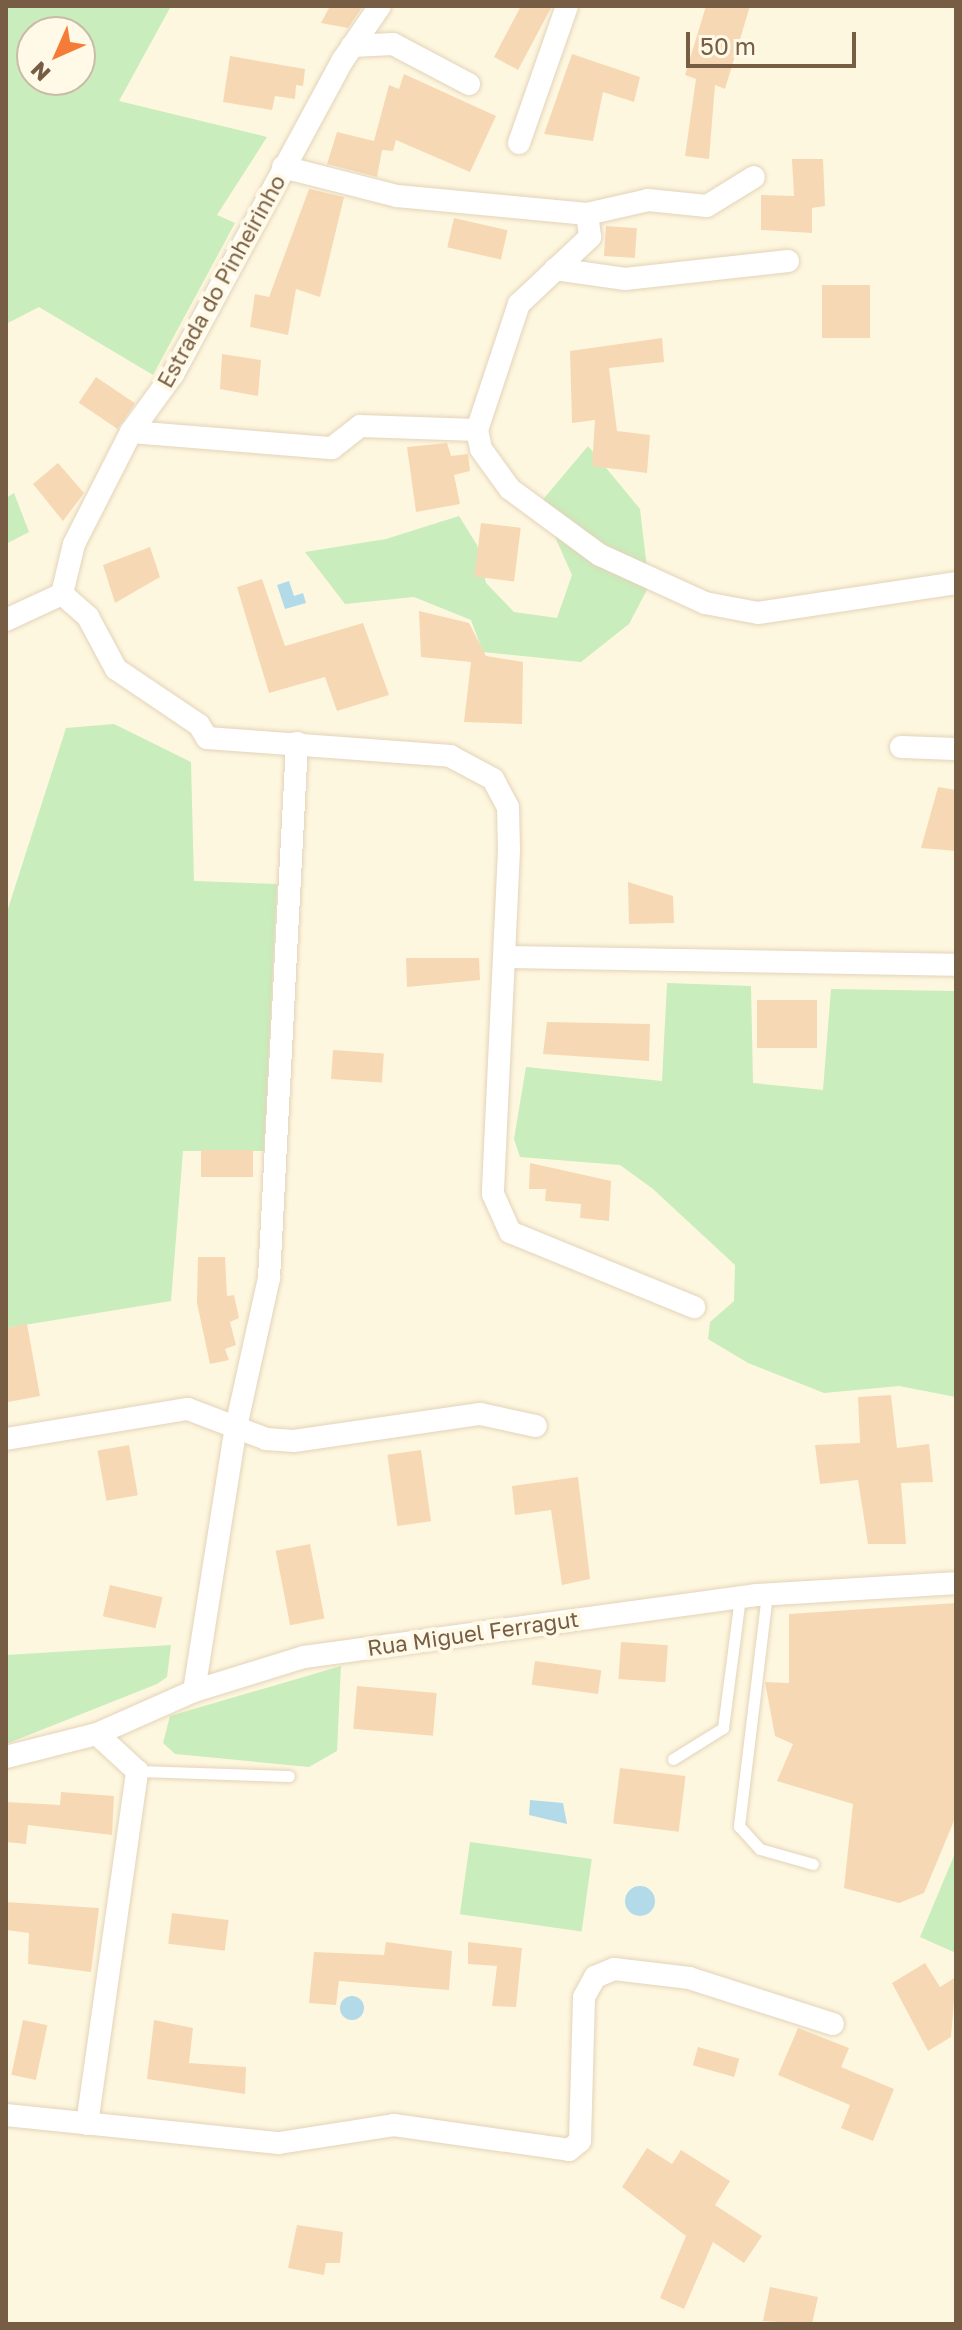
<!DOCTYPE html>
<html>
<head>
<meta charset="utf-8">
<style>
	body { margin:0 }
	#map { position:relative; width:962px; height:2330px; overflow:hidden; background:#fef7df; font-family:"Golos Text",sans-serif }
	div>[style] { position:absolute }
	.green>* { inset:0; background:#c9edbc; transform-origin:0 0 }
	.water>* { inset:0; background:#b2dae9 }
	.round { border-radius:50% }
	.building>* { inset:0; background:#f7d8b4; transform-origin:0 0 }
	.roads { filter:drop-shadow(0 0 2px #e3d3ba) drop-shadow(0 0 2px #e3d3ba) }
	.service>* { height:11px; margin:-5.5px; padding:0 5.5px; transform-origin:5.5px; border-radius:5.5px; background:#fff }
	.minor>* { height:22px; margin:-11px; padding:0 11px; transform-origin:11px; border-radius:11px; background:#fff }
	span { translate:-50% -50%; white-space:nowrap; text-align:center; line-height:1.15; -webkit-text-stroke:8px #fff9e7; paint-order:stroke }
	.street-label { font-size:22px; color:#775d44 }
	.frame { position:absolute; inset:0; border:8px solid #775d44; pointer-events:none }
	.north { position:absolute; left:16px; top:16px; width:80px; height:80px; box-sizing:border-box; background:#fff9e7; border:2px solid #c9bba6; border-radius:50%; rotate:225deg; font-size:22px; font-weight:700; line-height:32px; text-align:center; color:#775d44 }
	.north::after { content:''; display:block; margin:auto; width:28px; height:36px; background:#f57c37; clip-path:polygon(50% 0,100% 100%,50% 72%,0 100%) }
	.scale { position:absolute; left:686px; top:32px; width:170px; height:36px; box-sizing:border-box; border:4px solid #775d44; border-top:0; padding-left:10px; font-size:24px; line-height:28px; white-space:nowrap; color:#775d44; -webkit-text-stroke:6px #fff9e7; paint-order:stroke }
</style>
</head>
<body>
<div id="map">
	<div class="green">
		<i style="clip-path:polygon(evenodd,6px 6px,171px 6px,119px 101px,267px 137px,217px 215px,235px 223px,153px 375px,39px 307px,6px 324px,6px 6px,80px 32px,80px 80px,32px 80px,32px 32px,80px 32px)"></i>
		<i style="clip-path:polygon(588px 446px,640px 509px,649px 586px,629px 624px,581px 662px,483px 652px,471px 620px,414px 597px,345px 604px,305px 552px,386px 539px,459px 516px,477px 545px,486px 583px,514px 612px,557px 618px,572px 575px,540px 503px)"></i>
		<i style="clip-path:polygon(14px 493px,29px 532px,6px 544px,6px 498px)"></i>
		<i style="clip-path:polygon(114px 724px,191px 762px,194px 881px,277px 884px,264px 1151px,183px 1151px,171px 1301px,6px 1328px,6px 915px,66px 728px)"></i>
		<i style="clip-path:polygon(667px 983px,751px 986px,753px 1083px,823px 1090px,831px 989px,956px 991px,956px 1397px,899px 1386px,824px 1393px,748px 1363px,708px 1339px,710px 1322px,734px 1301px,735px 1265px,653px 1189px,620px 1165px,520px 1157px,514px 1139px,526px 1067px,662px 1081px)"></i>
		<i style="clip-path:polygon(171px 1645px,167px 1677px,157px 1684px,6px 1744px,6px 1655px)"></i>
		<i style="clip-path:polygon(341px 1666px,337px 1751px,309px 1767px,175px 1754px,163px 1743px,170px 1716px)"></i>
		<i style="left:470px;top:1842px;width:123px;height:73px;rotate:8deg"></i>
		<i style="clip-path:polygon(956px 1851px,956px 1953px,920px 1937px)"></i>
	</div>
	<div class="water">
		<i style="clip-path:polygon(289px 581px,294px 596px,303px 593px,306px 603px,285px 609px,277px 585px)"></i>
		<i style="clip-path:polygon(530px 1800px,563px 1803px,567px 1824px,529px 1815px)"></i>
		<i class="round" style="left:625px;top:1886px;width:30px;height:30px"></i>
		<i class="round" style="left:340px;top:1996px;width:24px;height:24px"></i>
	</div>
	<div class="building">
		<i style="clip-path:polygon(330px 6px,363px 6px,348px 28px,321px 23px)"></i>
		<i style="clip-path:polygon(521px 6px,552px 6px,518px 70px,494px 57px)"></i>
		<i style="clip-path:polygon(706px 6px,750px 6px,725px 89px,715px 85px,709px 159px,685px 156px,696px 79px,685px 75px)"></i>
		<i style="clip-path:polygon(572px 54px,640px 77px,634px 102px,603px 92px,593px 141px,544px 134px)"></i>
		<i style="clip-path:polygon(230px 56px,305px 69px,303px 86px,296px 85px,295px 99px,275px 96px,272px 110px,223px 102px)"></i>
		<i style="clip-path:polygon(404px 74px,496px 116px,470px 172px,396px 140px,393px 151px,382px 150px,377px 177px,327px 164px,337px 132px,374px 141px,389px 85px,399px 89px)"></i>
		<i style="clip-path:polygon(792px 159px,823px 159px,825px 206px,812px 208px,812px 233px,761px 230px,761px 195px,794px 196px)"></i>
		<i style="clip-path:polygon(309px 189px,344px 197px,320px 297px,296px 289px,288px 335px,250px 327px,255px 294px,269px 297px)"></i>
		<i style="left:454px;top:218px;width:55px;height:30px;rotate:13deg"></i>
		<i style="left:606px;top:226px;width:31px;height:30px;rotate:4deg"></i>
		<i style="left:822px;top:285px;width:48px;height:53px"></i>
		<i style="clip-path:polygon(662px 338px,664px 362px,609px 368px,617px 431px,650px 435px,647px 473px,592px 466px,595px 420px,572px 423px,570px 351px)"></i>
		<i style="clip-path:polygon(222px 354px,261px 360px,258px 396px,220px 389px)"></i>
		<i style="left:96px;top:377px;width:47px;height:31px;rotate:34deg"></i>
		<i style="clip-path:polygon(447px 443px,451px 456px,468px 454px,470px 471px,454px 475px,460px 504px,416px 512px,407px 447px)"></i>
		<i style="clip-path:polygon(58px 463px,84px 493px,63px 521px,33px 484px)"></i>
		<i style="left:481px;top:523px;width:40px;height:54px;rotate:7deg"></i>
		<i style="clip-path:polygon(150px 547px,160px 577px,115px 603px,103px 565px)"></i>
		<i style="clip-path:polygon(262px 579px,285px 646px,363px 623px,389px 695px,337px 711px,325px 677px,269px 693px,237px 587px)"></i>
		<i style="clip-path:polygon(419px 611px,469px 623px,486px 656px,523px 662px,522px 724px,464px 722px,471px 662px,421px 657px)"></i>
		<i style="clip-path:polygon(938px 787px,956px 790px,956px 851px,921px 848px)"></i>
		<i style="clip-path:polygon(628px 882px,673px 896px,674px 923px,629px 924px)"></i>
		<i style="clip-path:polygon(406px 958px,479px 958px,480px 980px,407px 987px)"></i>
		<i style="left:757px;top:1000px;width:60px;height:48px"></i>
		<i style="clip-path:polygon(547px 1022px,650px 1024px,649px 1061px,543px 1054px)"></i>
		<i style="left:333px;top:1050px;width:51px;height:29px;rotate:4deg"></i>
		<i style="left:201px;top:1150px;width:52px;height:27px"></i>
		<i style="clip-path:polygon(530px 1163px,611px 1181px,609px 1221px,580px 1218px,581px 1204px,545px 1201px,546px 1189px,529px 1189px)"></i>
		<i style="clip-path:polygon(198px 1257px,225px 1257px,227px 1296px,234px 1295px,239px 1318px,230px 1322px,236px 1345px,225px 1349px,229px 1360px,210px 1364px,197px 1303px)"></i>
		<i style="clip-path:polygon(27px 1324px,40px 1396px,8px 1402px,6px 1328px)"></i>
		<i style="clip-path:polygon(891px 1395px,897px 1448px,929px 1444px,933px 1482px,901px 1483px,906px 1544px,868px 1544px,858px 1480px,820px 1484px,815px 1445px,860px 1443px,858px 1397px)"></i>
		<i style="left:129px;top:1445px;width:51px;height:32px;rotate:80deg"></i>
		<i style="left:421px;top:1450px;width:72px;height:34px;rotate:82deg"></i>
		<i style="clip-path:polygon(578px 1477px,590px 1579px,562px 1585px,551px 1510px,515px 1515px,512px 1486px)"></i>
		<i style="left:310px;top:1544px;width:76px;height:35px;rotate:79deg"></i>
		<i style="left:110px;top:1585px;width:54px;height:32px;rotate:13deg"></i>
		<i style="clip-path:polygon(956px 1603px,956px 1816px,924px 1893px,899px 1903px,844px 1888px,853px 1804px,777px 1781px,793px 1744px,775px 1736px,765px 1682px,789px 1683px,789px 1614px)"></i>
		<i style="left:621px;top:1642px;width:47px;height:37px;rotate:4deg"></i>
		<i style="left:535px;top:1661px;width:67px;height:24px;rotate:8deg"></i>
		<i style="left:357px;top:1686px;width:80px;height:43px;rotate:5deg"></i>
		<i style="left:620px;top:1768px;width:66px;height:56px;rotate:7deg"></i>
		<i style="clip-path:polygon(61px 1792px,114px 1796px,112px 1835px,28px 1825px,26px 1844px,6px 1842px,6px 1802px,60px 1805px)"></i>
		<i style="clip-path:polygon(6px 1902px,99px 1908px,91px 1972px,28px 1964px,29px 1933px,6px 1930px)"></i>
		<i style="left:172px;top:1913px;width:57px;height:31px;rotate:7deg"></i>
		<i style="clip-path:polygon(386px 1942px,452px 1951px,449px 1990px,339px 1981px,336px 2005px,309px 2003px,314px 1952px,384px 1955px)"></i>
		<i style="clip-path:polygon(468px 1942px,522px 1948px,516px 2007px,492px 2006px,497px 1966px,468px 1964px)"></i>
		<i style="clip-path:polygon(925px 1963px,940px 1987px,956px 1977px,951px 2037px,928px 2051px,892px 1983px)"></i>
		<i style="left:23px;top:2020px;width:25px;height:56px;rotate:12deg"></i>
		<i style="clip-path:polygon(154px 2020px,193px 2028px,189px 2063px,246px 2067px,245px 2094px,147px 2079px)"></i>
		<i style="clip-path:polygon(798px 2028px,849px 2048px,841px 2067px,894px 2089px,873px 2141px,841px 2128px,850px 2105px,778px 2075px)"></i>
		<i style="left:698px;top:2047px;width:43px;height:19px;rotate:16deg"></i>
		<i style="clip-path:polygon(647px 2148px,672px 2164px,681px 2150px,730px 2181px,715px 2205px,762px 2236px,744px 2263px,713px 2242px,684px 2309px,660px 2298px,686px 2236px,622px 2187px)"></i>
		<i style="clip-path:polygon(297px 2225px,343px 2232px,340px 2263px,326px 2263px,324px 2275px,288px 2268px)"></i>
		<i style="clip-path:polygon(770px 2287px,818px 2297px,812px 2324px,763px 2321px)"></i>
	</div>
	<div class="roads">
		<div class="service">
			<i style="left:767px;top:1594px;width:234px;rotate:96.9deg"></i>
			<i style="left:739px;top:1826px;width:31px;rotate:48deg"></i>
			<i style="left:760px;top:1849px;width:55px;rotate:15.8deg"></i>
			<i style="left:673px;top:1759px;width:59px;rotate:-31.8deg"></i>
			<i style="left:723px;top:1728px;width:132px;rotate:-82.6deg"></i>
			<i style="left:137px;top:1771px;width:152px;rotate:1.9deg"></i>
		</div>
		<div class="minor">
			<i style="left:352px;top:46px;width:41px;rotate:-2.8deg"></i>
			<i style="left:393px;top:44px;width:86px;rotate:27.8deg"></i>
			<i style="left:519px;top:143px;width:145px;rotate:-70.7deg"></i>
			<i style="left:283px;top:167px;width:118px;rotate:14.3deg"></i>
			<i style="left:397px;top:196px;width:191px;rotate:5.4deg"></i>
			<i style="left:555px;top:269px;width:71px;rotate:8.1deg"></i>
			<i style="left:625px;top:279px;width:164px;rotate:-6.3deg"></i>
			<i style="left:477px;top:430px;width:133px;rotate:-71.6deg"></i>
			<i style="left:519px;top:304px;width:98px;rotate:-43.3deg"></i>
			<i style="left:590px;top:237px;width:23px;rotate:-97deg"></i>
			<i style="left:587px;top:214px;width:63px;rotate:-12.9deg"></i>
			<i style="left:648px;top:200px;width:59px;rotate:5.8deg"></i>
			<i style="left:707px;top:206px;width:55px;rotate:-31.7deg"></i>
			<i style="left:131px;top:432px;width:202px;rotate:4.6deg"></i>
			<i style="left:332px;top:448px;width:36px;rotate:-38deg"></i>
			<i style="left:360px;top:426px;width:117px;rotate:2deg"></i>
			<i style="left:477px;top:430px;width:19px;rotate:78deg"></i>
			<i style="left:481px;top:449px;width:49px;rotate:54.1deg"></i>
			<i style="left:510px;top:489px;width:112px;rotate:36.3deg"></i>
			<i style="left:600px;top:555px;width:115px;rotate:24.6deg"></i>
			<i style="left:705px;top:603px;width:54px;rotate:10.7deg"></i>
			<i style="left:758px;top:613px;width:200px;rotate:-8.6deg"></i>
			<i style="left:62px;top:594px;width:35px;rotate:41deg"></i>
			<i style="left:88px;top:617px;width:59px;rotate:61.7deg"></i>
			<i style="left:116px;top:669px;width:100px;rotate:34deg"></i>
			<i style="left:199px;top:725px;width:15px;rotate:58deg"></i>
			<i style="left:207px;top:738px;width:244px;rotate:4.2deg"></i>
			<i style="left:450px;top:756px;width:49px;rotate:28.1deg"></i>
			<i style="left:493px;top:779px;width:32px;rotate:62deg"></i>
			<i style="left:508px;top:807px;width:43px;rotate:88.7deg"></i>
			<i style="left:509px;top:850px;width:344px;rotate:92.7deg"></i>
			<i style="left:493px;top:1194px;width:42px;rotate:65.9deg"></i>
			<i style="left:510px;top:1232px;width:199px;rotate:22.2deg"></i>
			<i style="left:6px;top:620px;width:62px;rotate:-24.9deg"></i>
			<i style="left:62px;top:594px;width:51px;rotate:-76.5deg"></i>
			<i style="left:74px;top:544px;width:126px;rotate:-63deg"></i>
			<i style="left:131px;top:432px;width:72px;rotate:-54.1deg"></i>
			<i style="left:173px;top:374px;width:357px;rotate:-61.6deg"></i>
			<i style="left:343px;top:60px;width:65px;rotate:-55.6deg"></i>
			<i style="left:901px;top:747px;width:55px;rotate:2.1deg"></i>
			<i style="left:504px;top:957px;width:452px;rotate:1deg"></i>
			<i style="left:6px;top:1439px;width:184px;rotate:-9.4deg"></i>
			<i style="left:188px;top:1409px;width:84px;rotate:21deg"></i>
			<i style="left:266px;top:1439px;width:28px;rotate:4deg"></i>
			<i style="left:294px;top:1441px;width:188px;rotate:-8.3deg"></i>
			<i style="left:480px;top:1414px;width:57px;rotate:12.1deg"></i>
			<i style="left:194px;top:1691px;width:267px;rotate:-81deg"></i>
			<i style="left:236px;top:1427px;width:153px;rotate:-77.5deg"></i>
			<i style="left:269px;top:1278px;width:536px;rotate:-87deg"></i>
			<i style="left:6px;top:1757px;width:94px;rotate:-14.2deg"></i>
			<i style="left:97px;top:1734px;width:106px;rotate:-23.9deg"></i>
			<i style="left:194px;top:1691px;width:115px;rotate:-17.2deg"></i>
			<i style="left:304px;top:1657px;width:456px;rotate:-7.8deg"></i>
			<i style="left:756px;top:1595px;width:200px;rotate:-3.4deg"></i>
			<i style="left:6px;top:2115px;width:274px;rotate:5.9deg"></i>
			<i style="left:279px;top:2143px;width:116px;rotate:-8.9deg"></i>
			<i style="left:394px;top:2125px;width:177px;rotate:8.1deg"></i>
			<i style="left:569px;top:2150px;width:14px;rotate:-39deg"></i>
			<i style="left:580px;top:2141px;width:144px;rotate:-88.4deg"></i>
			<i style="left:584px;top:1997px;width:23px;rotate:-61deg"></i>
			<i style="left:595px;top:1977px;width:21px;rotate:-23deg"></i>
			<i style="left:614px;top:1969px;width:76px;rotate:6.8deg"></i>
			<i style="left:689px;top:1978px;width:151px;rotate:17.7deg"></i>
			<i style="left:87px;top:2124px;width:357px;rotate:-81.9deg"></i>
			<i style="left:137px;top:1771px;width:54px;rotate:-137.2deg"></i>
		</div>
	</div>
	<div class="street-label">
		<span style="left:221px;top:281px;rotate:-61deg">Estrada do Pinheirinho</span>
		<span style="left:473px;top:1633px;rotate:-8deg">Rua Miguel Ferragut</span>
	</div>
	<div class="frame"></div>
	<div class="north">N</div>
	<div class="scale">50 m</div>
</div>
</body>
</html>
